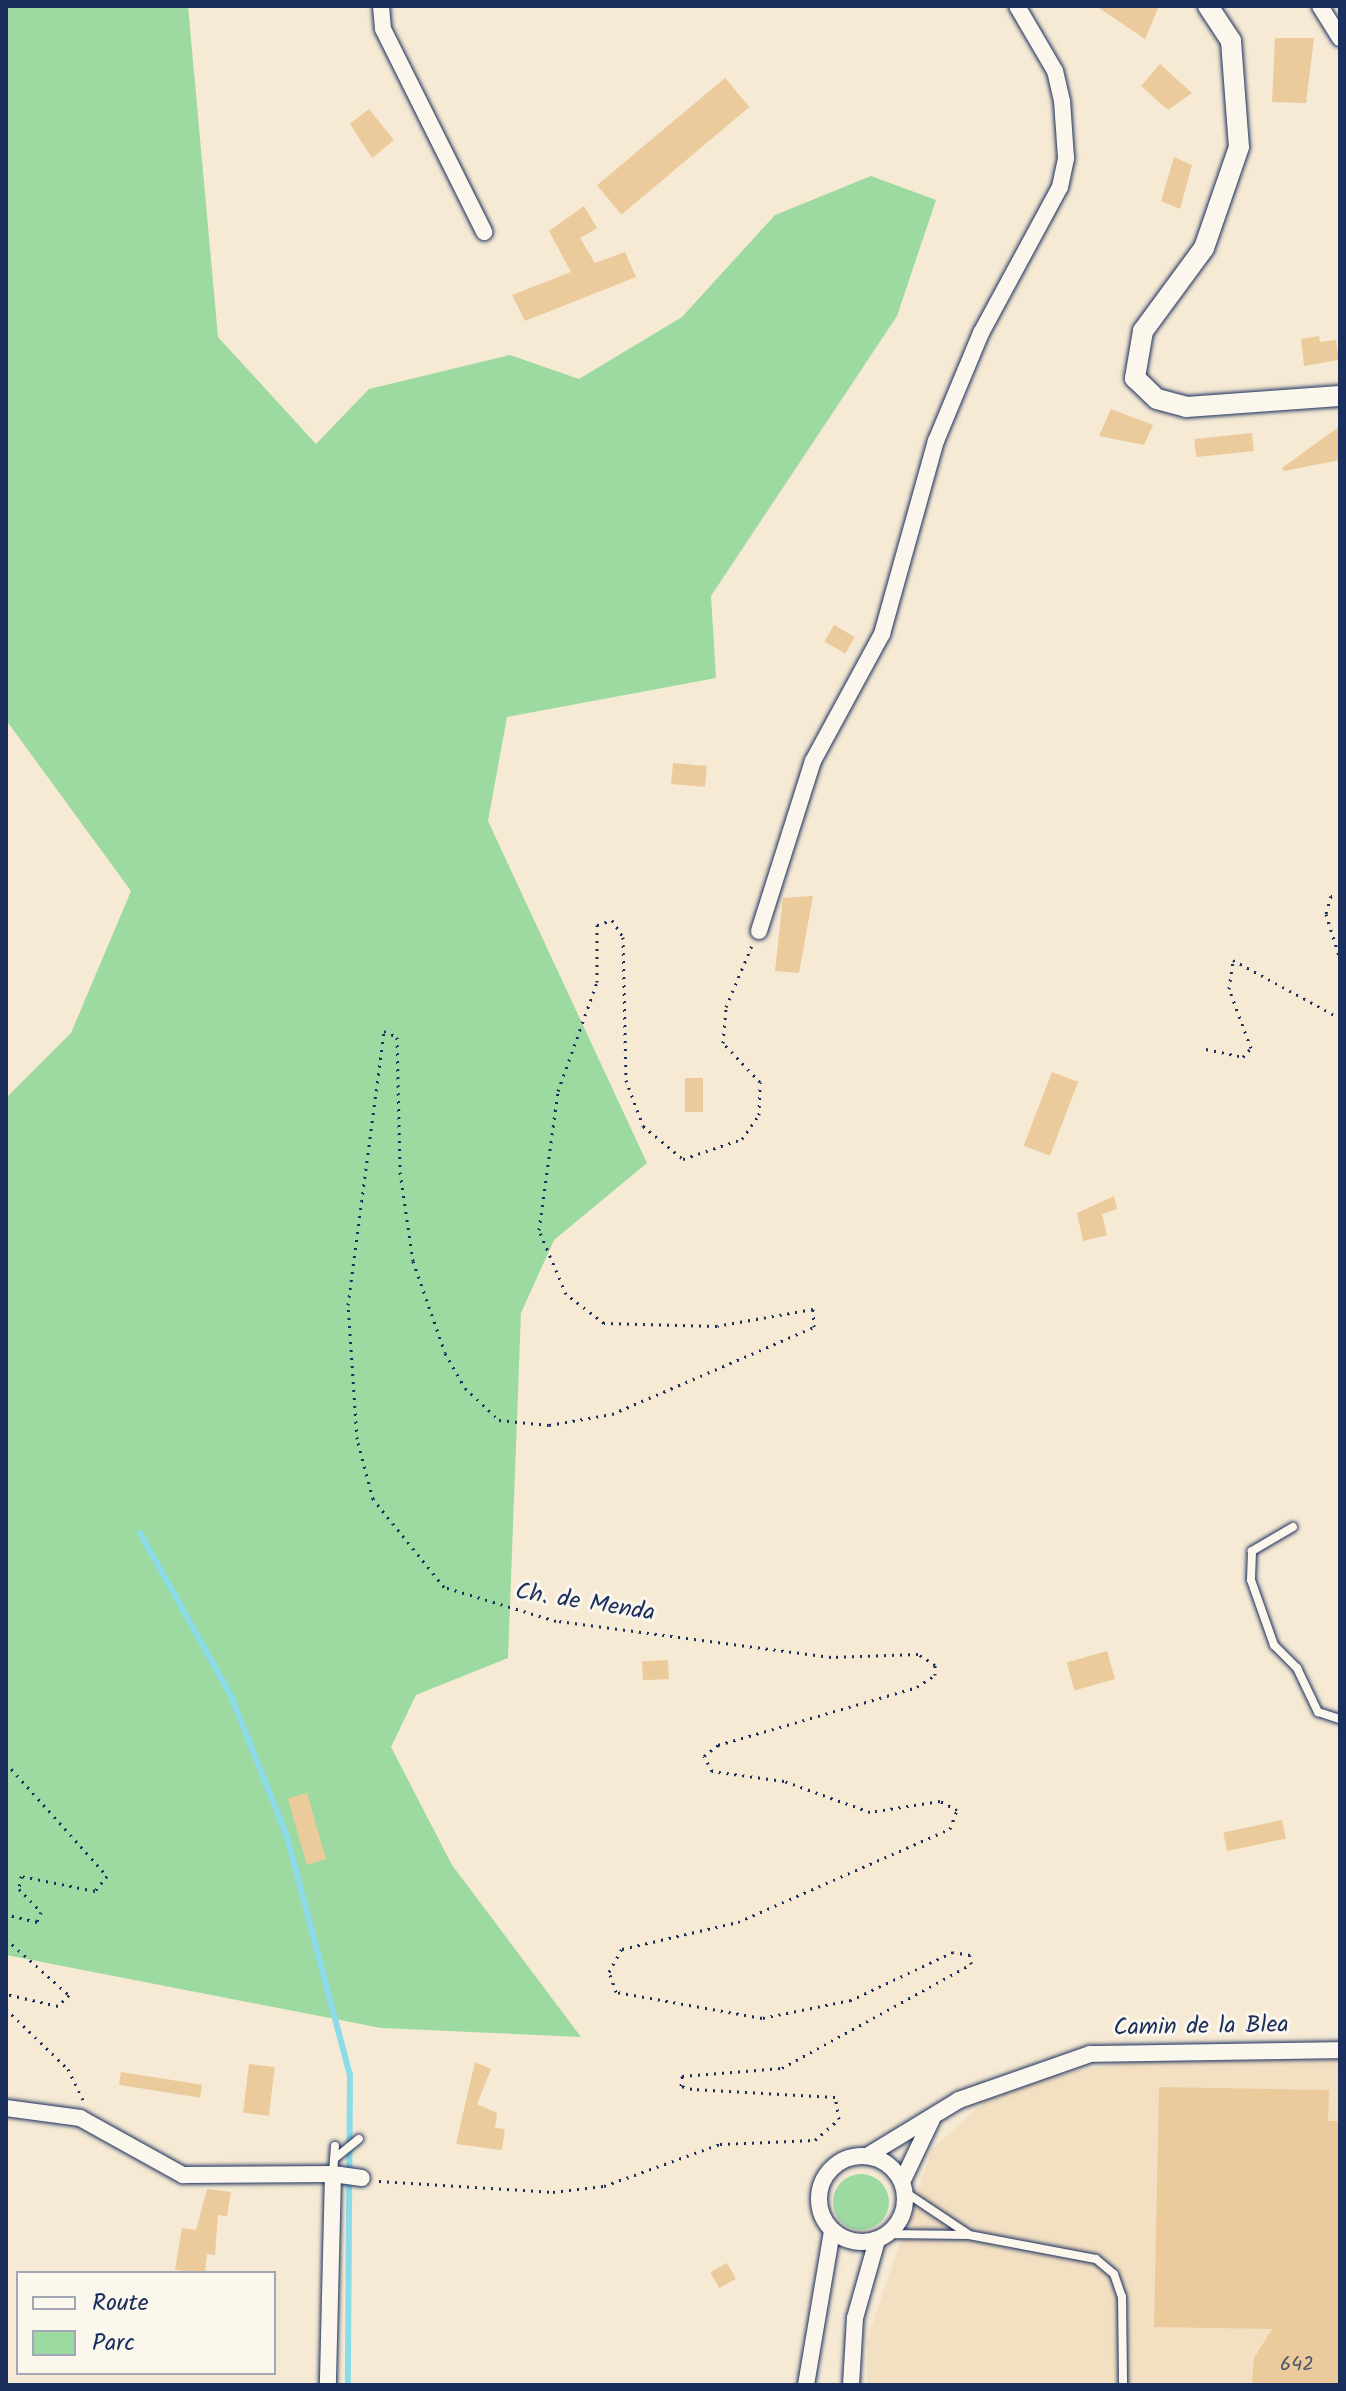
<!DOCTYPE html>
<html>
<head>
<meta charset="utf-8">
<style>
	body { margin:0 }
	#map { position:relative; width:1346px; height:2391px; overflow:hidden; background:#f6ead4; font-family:Kalam,sans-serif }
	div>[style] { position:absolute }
	.built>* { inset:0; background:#f3e0c3 }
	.green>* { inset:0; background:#9ddaa1 }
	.round { border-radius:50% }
	.stream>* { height:6px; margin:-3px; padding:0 3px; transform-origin:3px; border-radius:3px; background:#8cdbe8 }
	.building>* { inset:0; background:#ebca9c; transform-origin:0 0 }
	.path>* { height:3px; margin-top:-1.5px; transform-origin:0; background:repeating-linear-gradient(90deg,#1b2f5e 0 2px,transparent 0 8px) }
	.roads { filter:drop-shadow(0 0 2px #1b2f5e) drop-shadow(0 0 2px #1b2f5e) }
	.service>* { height:8px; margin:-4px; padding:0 4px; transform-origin:4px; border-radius:4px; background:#fbf7ec }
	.minor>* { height:16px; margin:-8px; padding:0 8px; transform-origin:8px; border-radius:8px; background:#fbf7ec }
	.minor>.ring { margin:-8px; padding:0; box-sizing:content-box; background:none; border:16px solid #fbf7ec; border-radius:50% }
	.tertiary>* { height:20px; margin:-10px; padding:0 10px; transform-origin:10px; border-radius:10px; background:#fbf7ec }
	span { translate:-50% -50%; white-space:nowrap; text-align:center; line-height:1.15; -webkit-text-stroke:6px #fbf7ec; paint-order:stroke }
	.number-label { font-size:20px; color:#4f566e }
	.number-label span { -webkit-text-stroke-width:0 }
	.street-label { font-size:24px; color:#1b2f5e }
	.frame { position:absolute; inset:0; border:8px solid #1b2f5e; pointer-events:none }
	.legend { position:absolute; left:16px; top:2271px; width:260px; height:104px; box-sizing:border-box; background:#fbf7ec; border:2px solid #a1a7b3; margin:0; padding:10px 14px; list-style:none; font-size:24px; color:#1b2f5e }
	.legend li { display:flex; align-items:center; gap:16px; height:40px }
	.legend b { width:40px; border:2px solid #a1a7b3 }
</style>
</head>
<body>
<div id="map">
	<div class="built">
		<i style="clip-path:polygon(1340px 2060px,1340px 2385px,867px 2385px,867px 2340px,932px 2149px,984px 2102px,1051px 2076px,1126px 2062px)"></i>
	</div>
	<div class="green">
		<i style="clip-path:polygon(6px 6px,188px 6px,218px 337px,316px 444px,369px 389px,510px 355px,579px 379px,682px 317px,775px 215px,871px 176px,936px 200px,897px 316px,711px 596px,716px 678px,507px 717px,488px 821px,647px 1163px,554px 1240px,521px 1313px,508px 1658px,416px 1695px,391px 1747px,452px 1865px,581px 2037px,381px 2028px,6px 1955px,6px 1098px,71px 1033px,131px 891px,6px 720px)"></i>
		<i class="round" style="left:833px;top:2174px;width:56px;height:56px"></i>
	</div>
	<div class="stream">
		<i style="left:140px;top:1533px;width:187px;rotate:60.8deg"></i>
		<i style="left:231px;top:1696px;width:152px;rotate:68.3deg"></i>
		<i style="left:287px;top:1837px;width:246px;rotate:75.2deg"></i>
		<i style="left:350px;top:2075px;width:310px;rotate:90.4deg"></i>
	</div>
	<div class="building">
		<i style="clip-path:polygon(1096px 6px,1159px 6px,1145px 39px)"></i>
		<i style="clip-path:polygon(1275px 38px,1314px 38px,1306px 103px,1272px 102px)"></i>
		<i style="clip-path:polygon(1160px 64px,1192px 93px,1168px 110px,1141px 86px)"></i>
		<i style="left:725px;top:78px;width:38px;height:167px;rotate:50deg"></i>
		<i style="clip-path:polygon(369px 109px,394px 140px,372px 158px,350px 124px)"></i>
		<i style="clip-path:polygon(1174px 157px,1192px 165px,1180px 209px,1161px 201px)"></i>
		<i style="clip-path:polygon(584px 206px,597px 228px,580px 238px,595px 263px,625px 252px,636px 277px,525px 321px,512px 295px,571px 272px,549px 231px)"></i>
		<i style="clip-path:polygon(1319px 336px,1320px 342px,1336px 340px,1339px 360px,1304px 366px,1301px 339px)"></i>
		<i style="clip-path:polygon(1111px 409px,1153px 425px,1144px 445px,1099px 436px)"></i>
		<i style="clip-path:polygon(1340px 426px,1340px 460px,1284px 471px,1282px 468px)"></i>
		<i style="left:1252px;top:433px;width:18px;height:58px;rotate:84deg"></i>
		<i style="left:834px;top:625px;width:24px;height:19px;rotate:30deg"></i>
		<i style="left:673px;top:763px;width:34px;height:21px;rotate:5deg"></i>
		<i style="clip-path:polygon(813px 896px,799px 973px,775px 971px,783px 898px)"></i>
		<i style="left:1052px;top:1072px;width:28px;height:79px;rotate:21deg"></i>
		<i style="left:685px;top:1078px;width:18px;height:34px"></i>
		<i style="clip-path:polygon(1114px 1196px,1117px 1209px,1102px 1214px,1107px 1235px,1083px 1241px,1077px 1213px)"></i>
		<i style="left:1107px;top:1651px;width:29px;height:42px;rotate:74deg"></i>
		<i style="left:668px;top:1660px;width:19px;height:26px;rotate:87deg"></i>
		<i style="left:307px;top:1793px;width:69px;height:20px;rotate:74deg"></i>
		<i style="left:1282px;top:1820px;width:19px;height:60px;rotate:78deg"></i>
		<i style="clip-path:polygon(475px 2062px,491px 2069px,477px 2104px,497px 2113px,495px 2128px,505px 2129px,502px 2150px,456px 2144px)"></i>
		<i style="left:249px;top:2064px;width:26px;height:49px;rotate:7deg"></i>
		<i style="left:121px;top:2072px;width:82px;height:13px;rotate:9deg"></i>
		<i style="clip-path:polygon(1159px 2087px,1329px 2090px,1328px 2121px,1340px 2121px,1340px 2385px,1252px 2385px,1254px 2358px,1272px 2329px,1154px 2327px)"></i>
		<i style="clip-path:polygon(207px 2189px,231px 2192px,227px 2216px,218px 2215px,215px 2255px,207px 2254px,205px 2273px,175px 2270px,182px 2228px,196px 2230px)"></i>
		<i style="left:727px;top:2263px;width:18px;height:19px;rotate:61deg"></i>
	</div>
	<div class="path">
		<i style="left:1340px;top:896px;width:9px;rotate:180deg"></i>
		<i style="left:1331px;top:896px;width:19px;rotate:106deg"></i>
		<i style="left:1326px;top:914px;width:47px;rotate:72.7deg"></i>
		<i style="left:1206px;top:1049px;width:38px;rotate:12deg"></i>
		<i style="left:1243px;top:1057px;width:12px;rotate:-48deg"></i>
		<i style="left:1251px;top:1048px;width:63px;rotate:-110.4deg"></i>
		<i style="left:1229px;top:989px;width:29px;rotate:-82deg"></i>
		<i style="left:1233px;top:960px;width:122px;rotate:28.5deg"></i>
		<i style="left:6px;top:1763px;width:152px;rotate:48.2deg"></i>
		<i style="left:107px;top:1876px;width:19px;rotate:129deg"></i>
		<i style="left:95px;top:1891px;width:76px;rotate:-168.5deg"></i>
		<i style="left:21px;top:1876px;width:13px;rotate:99deg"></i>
		<i style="left:19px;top:1889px;width:32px;rotate:46deg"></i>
		<i style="left:41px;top:1912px;width:11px;rotate:112deg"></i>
		<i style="left:37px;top:1922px;width:32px;rotate:-166deg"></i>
		<i style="left:6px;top:1939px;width:84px;rotate:41.6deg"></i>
		<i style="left:69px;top:1995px;width:16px;rotate:135deg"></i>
		<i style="left:58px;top:2006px;width:53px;rotate:-167deg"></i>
		<i style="left:6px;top:2009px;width:86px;rotate:44.1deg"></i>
		<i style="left:68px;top:2069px;width:34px;rotate:64deg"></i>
		<i style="left:379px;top:2181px;width:174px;rotate:3.6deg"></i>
		<i style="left:553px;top:2192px;width:51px;rotate:-6.7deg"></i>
		<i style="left:604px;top:2186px;width:123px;rotate:-19.9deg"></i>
		<i style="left:720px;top:2144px;width:95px;rotate:-2.4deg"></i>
		<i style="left:815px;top:2140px;width:32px;rotate:-41deg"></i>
		<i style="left:839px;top:2119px;width:22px;rotate:-100deg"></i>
		<i style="left:835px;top:2097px;width:143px;rotate:-176.8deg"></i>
		<i style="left:692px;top:2089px;width:11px;rotate:-165deg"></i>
		<i style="left:681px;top:2086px;width:10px;rotate:-84deg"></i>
		<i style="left:682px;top:2076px;width:100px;rotate:-4.6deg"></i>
		<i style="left:782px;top:2068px;width:216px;rotate:-28.8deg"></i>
		<i style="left:971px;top:1964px;width:9px;rotate:-96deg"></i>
		<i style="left:970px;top:1955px;width:17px;rotate:-170deg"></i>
		<i style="left:953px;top:1952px;width:113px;rotate:154.8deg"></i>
		<i style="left:851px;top:2000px;width:91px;rotate:168.6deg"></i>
		<i style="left:762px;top:2018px;width:148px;rotate:-169.9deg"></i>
		<i style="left:616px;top:1992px;width:21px;rotate:-109deg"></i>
		<i style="left:609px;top:1972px;width:26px;rotate:-61deg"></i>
		<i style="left:622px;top:1949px;width:119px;rotate:-13.1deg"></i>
		<i style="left:738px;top:1922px;width:232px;rotate:-23.7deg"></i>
		<i style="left:950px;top:1829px;width:20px;rotate:-70deg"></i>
		<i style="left:957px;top:1810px;width:19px;rotate:-152deg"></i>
		<i style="left:940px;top:1801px;width:71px;rotate:171.1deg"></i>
		<i style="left:870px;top:1812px;width:91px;rotate:-160.2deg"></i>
		<i style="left:784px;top:1781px;width:73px;rotate:-172.1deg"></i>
		<i style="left:712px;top:1771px;width:17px;rotate:-118deg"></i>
		<i style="left:704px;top:1756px;width:18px;rotate:-38deg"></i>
		<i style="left:718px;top:1745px;width:207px;rotate:-16.2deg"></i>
		<i style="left:917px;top:1687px;width:22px;rotate:-34deg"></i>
		<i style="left:935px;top:1675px;width:10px;rotate:-90deg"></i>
		<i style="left:935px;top:1665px;width:20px;rotate:-147deg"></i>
		<i style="left:918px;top:1654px;width:87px;rotate:178deg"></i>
		<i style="left:831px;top:1657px;width:277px;rotate:-172.5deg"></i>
		<i style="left:556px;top:1621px;width:117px;rotate:-163.1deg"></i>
		<i style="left:444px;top:1587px;width:113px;rotate:-128.9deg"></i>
		<i style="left:373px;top:1499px;width:62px;rotate:-104.9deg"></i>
		<i style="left:357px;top:1439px;width:134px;rotate:-93.8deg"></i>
		<i style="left:348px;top:1305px;width:276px;rotate:-82.5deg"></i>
		<i style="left:384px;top:1031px;width:14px;rotate:25deg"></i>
		<i style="left:397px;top:1037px;width:135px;rotate:88.7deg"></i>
		<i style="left:400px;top:1172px;width:90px;rotate:81.7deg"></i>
		<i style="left:413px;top:1261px;width:97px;rotate:70.8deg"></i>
		<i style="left:445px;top:1353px;width:40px;rotate:60.3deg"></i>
		<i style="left:465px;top:1388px;width:47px;rotate:43.3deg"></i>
		<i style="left:499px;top:1420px;width:50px;rotate:5.7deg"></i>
		<i style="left:549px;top:1425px;width:64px;rotate:-9.9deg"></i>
		<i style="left:612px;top:1414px;width:220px;rotate:-23.3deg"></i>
		<i style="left:814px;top:1327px;width:18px;rotate:-93deg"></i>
		<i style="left:813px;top:1309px;width:97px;rotate:170deg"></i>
		<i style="left:717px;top:1326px;width:113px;rotate:-178.5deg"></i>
		<i style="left:604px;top:1323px;width:48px;rotate:-142.7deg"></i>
		<i style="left:566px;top:1294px;width:69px;rotate:-112.9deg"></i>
		<i style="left:539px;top:1230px;width:140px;rotate:-82.2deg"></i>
		<i style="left:558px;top:1091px;width:116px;rotate:-70.3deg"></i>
		<i style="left:597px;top:982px;width:57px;rotate:-90deg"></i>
		<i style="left:597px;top:925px;width:16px;rotate:-18deg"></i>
		<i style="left:612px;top:920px;width:20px;rotate:57deg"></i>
		<i style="left:623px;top:937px;width:143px;rotate:88.8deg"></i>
		<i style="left:626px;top:1080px;width:49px;rotate:69.7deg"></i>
		<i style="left:643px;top:1126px;width:52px;rotate:39.5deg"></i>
		<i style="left:683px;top:1159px;width:62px;rotate:-18.7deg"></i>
		<i style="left:742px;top:1139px;width:29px;rotate:-55deg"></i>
		<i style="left:759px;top:1115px;width:33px;rotate:-88deg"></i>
		<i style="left:760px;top:1082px;width:54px;rotate:-133.5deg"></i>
		<i style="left:723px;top:1043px;width:36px;rotate:-85deg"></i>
		<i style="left:726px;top:1007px;width:67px;rotate:-67.2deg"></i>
	</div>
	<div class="roads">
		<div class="service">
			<i style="left:1293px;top:1527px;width:48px;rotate:149.7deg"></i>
			<i style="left:1252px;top:1551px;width:29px;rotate:92deg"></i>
			<i style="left:1251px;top:1580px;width:69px;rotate:70.5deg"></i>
			<i style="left:1274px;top:1645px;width:33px;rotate:45deg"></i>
			<i style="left:1297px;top:1668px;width:49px;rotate:64.5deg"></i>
			<i style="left:1318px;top:1712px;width:23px;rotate:18deg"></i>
			<i style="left:334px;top:2159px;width:32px;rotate:-39deg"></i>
			<i style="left:333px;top:2174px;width:28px;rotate:-86deg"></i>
			<i style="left:905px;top:2192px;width:76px;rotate:33.7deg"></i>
			<i style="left:888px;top:2234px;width:81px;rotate:0.7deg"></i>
			<i style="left:969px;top:2235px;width:129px;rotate:10.7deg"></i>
			<i style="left:1096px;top:2259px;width:23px;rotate:40deg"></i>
			<i style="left:1114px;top:2274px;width:24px;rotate:71deg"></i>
			<i style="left:1122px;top:2297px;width:88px;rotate:89.3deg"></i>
		</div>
		<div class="minor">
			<i style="left:381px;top:6px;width:23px;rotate:85deg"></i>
			<i style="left:383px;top:29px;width:227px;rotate:63.5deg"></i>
			<i style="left:1320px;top:6px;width:38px;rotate:58deg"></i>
			<i style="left:759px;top:931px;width:178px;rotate:-72.4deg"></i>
			<i style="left:813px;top:761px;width:145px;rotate:-61.5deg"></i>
			<i style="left:882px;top:634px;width:200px;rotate:-74.4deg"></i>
			<i style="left:936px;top:441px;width:117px;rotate:-67.4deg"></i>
			<i style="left:981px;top:333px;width:166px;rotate:-61.6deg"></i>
			<i style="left:1060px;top:187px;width:30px;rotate:-78deg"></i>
			<i style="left:1066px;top:158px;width:57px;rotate:-94deg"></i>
			<i style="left:1062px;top:101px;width:31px;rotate:-103deg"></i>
			<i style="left:1055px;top:71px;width:75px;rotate:-120.3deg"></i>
			<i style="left:6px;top:2108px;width:75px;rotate:7.7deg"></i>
			<i style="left:80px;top:2118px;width:118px;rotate:29deg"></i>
			<i style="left:183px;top:2175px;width:150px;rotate:-0.4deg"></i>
			<i style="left:333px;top:2174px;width:211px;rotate:91.4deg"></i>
			<i class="ring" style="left:819px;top:2156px;width:70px;height:70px"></i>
			<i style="left:867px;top:2156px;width:108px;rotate:-31.3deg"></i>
			<i style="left:959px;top:2100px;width:139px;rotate:-19.3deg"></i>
			<i style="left:1090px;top:2054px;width:250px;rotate:-0.9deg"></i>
			<i style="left:333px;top:2174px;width:29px;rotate:8deg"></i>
			<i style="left:902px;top:2182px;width:70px;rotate:-64.5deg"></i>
			<i style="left:806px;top:2385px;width:156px;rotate:-80.4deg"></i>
			<i style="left:851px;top:2385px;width:67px;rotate:-86.6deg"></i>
			<i style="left:855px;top:2318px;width:81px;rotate:-74.2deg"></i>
		</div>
		<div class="tertiary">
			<i style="left:1208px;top:6px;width:42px;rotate:56.7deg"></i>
			<i style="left:1231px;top:41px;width:106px;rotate:85.7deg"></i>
			<i style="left:1239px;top:147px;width:107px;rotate:109.1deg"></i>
			<i style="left:1204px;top:248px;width:103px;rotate:126.3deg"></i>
			<i style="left:1143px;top:331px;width:48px;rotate:99.7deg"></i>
			<i style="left:1135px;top:378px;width:30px;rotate:44deg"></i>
			<i style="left:1157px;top:399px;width:30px;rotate:15deg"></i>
			<i style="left:1186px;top:407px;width:154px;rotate:-4.1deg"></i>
		</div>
	</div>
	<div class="number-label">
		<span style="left:1297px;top:2365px">642</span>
	</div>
	<div class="street-label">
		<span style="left:585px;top:1603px;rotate:9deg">Ch. de Menda</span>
		<span style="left:1201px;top:2027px;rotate:-1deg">Camin de la Blea</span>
	</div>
	<div class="frame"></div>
	<ul class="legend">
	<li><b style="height:10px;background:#fbf7ec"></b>Route</li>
	<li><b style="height:22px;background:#9ddaa1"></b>Parc</li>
	</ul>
</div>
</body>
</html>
